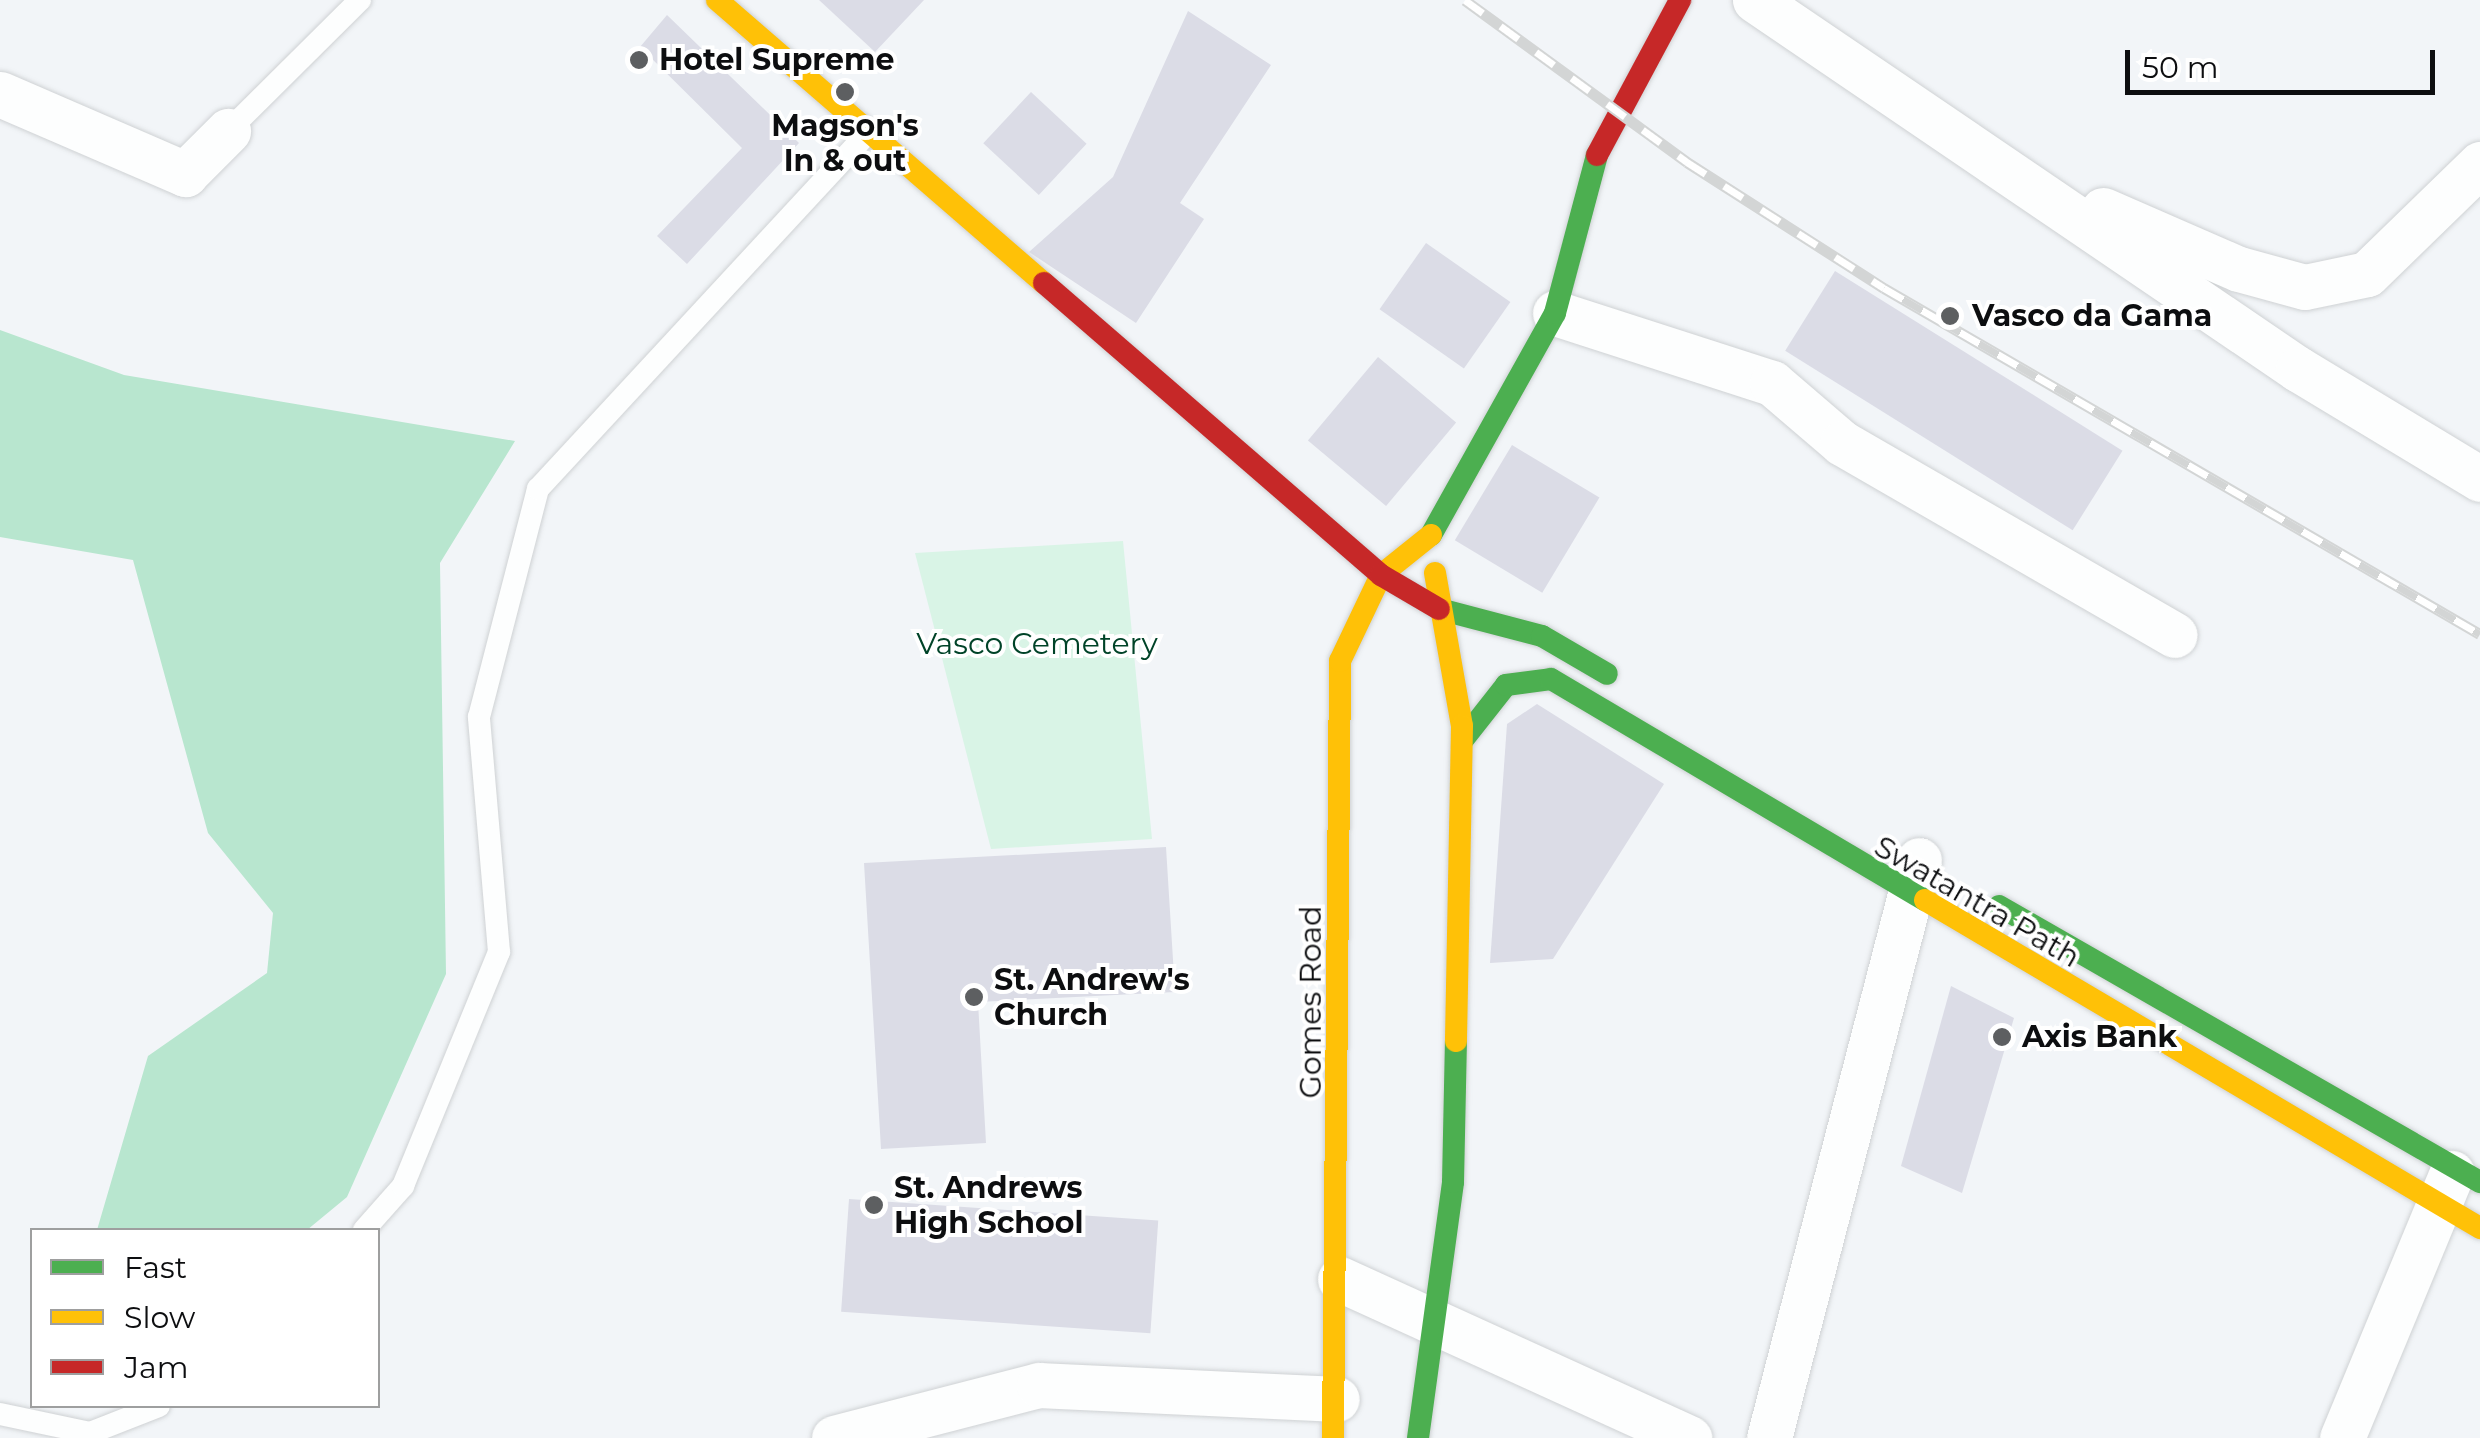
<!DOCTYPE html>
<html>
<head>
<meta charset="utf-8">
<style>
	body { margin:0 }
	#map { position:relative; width:2480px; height:1438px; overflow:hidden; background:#f2f5f8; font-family:Montserrat,sans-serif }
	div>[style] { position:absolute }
	.green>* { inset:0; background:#d9f4e6 }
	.forest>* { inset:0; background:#b8e6cf }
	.building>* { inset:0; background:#dbdce6; transform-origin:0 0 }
	.roads { filter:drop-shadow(0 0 2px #cfd2d4) drop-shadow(0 0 2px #cfd2d4) }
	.lane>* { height:22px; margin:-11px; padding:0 11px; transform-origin:11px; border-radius:11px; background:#fdfefe }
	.street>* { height:45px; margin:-22.5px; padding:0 22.5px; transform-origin:22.5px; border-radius:22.5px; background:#fdfefe }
	.fast>* { height:22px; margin:-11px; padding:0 11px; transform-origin:11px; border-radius:11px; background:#4caf50 }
	.slow>* { height:22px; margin:-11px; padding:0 11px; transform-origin:11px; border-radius:11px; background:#ffc107 }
	.jam>* { height:22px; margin:-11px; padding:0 11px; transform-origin:11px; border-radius:11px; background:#c62828 }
	.rail>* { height:11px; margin-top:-5.5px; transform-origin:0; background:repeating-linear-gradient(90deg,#fff 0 22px,#d3d5d5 0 44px); box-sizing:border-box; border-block:2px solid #d3d5d5 }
	.dots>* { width:28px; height:28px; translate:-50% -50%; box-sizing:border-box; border:5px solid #fff; border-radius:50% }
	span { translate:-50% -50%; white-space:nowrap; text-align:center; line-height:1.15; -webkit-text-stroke:8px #fff; paint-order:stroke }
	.poi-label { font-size:30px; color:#0d0e10; font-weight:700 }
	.left { translate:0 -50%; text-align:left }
	.park-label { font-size:30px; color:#004328 }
	.street-label { font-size:30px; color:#0d0e10 }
	.legend { position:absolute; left:30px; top:1228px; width:350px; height:180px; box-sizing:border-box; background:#fff; border:2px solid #9e9f9f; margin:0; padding:12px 18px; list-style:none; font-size:30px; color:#0d0e10 }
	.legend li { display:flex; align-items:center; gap:20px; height:50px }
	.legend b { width:50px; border:2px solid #9e9f9f }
	.scale { position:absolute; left:2125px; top:50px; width:310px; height:45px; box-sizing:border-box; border:5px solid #0d0e10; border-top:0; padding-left:12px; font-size:30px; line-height:35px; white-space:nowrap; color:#0d0e10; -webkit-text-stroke:8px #fff; paint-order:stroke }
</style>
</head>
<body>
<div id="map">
	<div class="green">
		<i style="clip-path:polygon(1123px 541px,1152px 839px,991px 849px,915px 553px)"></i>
	</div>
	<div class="forest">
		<i style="clip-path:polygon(0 330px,124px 375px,515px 441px,440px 563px,446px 974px,347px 1197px,307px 1230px,97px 1230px,148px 1056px,267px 973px,273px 913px,208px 833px,133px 560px,0 537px)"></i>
	</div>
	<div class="building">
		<i style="clip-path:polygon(819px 0,924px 0,875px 52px)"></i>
		<i style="clip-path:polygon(1188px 11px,1271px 65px,1180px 203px,1204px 219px,1136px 323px,1029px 252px,1113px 177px)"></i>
		<i style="clip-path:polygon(667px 15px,799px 143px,687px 264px,657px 236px,742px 148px,640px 47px)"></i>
		<i style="left:1031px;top:92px;width:76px;height:70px;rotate:43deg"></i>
		<i style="left:1426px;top:243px;width:103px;height:81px;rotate:35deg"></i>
		<i style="left:1835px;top:271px;width:339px;height:94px;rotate:32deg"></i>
		<i style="left:1378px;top:357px;width:102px;height:109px;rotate:40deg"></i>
		<i style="left:1512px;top:445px;width:102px;height:111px;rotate:31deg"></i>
		<i style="clip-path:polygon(1537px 704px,1664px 784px,1553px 959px,1490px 963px,1507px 724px)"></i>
		<i style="clip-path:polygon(1166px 847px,1175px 992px,978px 1002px,986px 1143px,881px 1149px,864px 863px)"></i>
		<i style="clip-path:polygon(1951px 986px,2014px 1018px,1962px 1193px,1901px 1166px)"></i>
		<i style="left:849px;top:1199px;width:310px;height:113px;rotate:4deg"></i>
	</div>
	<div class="roads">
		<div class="lane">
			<i style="left:228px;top:131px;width:186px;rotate:-44.8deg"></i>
			<i style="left:364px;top:1230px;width:59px;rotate:-48.4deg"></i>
			<i style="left:403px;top:1186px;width:253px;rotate:-67.7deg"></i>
			<i style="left:499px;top:952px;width:236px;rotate:-94.9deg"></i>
			<i style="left:479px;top:717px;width:236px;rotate:-75.5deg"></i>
			<i style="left:538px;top:489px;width:483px;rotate:-47.2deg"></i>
			<i style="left:0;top:1414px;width:92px;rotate:11.9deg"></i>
			<i style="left:90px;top:1433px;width:74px;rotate:-21.4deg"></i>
		</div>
		<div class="street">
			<i style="left:1755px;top:0;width:657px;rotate:34.2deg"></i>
			<i style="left:2298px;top:369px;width:213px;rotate:31.1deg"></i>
			<i style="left:0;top:94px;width:202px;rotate:23.4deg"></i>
			<i style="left:185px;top:174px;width:61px;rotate:-45deg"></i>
			<i style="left:2103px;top:210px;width:148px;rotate:23.5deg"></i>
			<i style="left:2239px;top:269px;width:68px;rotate:15.3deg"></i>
			<i style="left:2305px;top:287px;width:63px;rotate:-11.8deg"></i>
			<i style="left:2367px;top:274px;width:158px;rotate:-44.2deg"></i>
			<i style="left:1555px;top:313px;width:228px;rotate:17.9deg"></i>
			<i style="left:1772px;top:383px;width:92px;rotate:40.6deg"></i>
			<i style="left:1842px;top:443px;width:384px;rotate:30deg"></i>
			<i style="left:1340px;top:1279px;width:384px;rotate:24.5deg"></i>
			<i style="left:834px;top:1438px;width:212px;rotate:-14.5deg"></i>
			<i style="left:1039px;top:1385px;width:298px;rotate:2.7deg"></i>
			<i style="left:1769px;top:1438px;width:597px;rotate:-75.45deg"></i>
			<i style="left:2342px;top:1438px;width:287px;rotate:-67.5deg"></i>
		</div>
		<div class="fast">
			<i style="left:1431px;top:535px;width:254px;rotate:-60.8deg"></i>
			<i style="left:1555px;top:313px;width:163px;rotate:-75.1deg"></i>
			<i style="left:1439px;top:609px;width:106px;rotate:14.7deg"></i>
			<i style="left:1542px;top:636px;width:75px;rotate:30.3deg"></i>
			<i style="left:1462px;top:741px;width:71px;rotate:-51.8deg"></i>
			<i style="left:1506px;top:685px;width:45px;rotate:-7.6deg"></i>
			<i style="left:1551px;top:679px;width:434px;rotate:30.6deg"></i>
			<i style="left:1999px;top:906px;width:555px;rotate:29.85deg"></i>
			<i style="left:1418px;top:1438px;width:258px;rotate:-82.2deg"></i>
			<i style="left:1453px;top:1182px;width:141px;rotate:-88.8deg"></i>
		</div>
		<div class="slow">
			<i style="left:717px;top:0;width:432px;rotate:40.9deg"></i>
			<i style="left:1435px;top:573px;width:155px;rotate:80deg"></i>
			<i style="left:1462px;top:726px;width:315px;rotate:91.1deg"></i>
			<i style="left:1925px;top:900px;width:645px;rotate:30.58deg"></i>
			<i style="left:1333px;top:1438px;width:777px;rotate:-89.48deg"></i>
			<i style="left:1340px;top:661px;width:95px;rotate:-64.5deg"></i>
			<i style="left:1381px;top:575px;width:64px;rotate:-38.7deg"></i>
		</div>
		<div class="jam">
			<i style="left:1597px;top:155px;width:176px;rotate:-61.8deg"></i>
			<i style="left:1044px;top:283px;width:446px;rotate:40.9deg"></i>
			<i style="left:1381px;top:575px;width:67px;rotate:30.4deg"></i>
		</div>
	</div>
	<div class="rail">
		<i style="left:1465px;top:0;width:275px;rotate:36.1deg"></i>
		<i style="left:1687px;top:162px;width:234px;rotate:32.6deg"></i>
		<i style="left:1884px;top:288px;width:689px;rotate:30.14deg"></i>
	</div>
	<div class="dots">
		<i style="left:639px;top:60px;background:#5d5f61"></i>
		<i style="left:845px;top:92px;background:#5d5f61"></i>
		<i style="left:1950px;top:316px;background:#5d5f61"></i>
		<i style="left:974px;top:997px;background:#5d5f61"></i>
		<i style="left:2002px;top:1037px;background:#5d5f61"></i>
		<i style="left:874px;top:1205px;background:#5d5f61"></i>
	</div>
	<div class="poi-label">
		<span class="left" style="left:659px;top:60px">Hotel Supreme</span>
		<span style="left:845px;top:143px">Magson's<br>In &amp; out</span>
		<span class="left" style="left:1972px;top:316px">Vasco da Gama</span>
		<span class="left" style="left:994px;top:997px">St. Andrew's<br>Church</span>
		<span class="left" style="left:2022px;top:1037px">Axis Bank</span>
		<span class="left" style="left:894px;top:1205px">St. Andrews<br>High School</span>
	</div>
	<div class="park-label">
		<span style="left:1037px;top:644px">Vasco Cemetery</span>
	</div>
	<div class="street-label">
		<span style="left:1977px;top:902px;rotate:30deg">Swatantra Path</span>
		<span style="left:1311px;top:1002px;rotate:-90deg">Gomes Road</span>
	</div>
	<ul class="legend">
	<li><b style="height:12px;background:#4caf50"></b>Fast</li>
	<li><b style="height:12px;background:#ffc107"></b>Slow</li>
	<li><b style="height:12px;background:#c62828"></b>Jam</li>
	</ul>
	<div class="scale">50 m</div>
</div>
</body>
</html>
